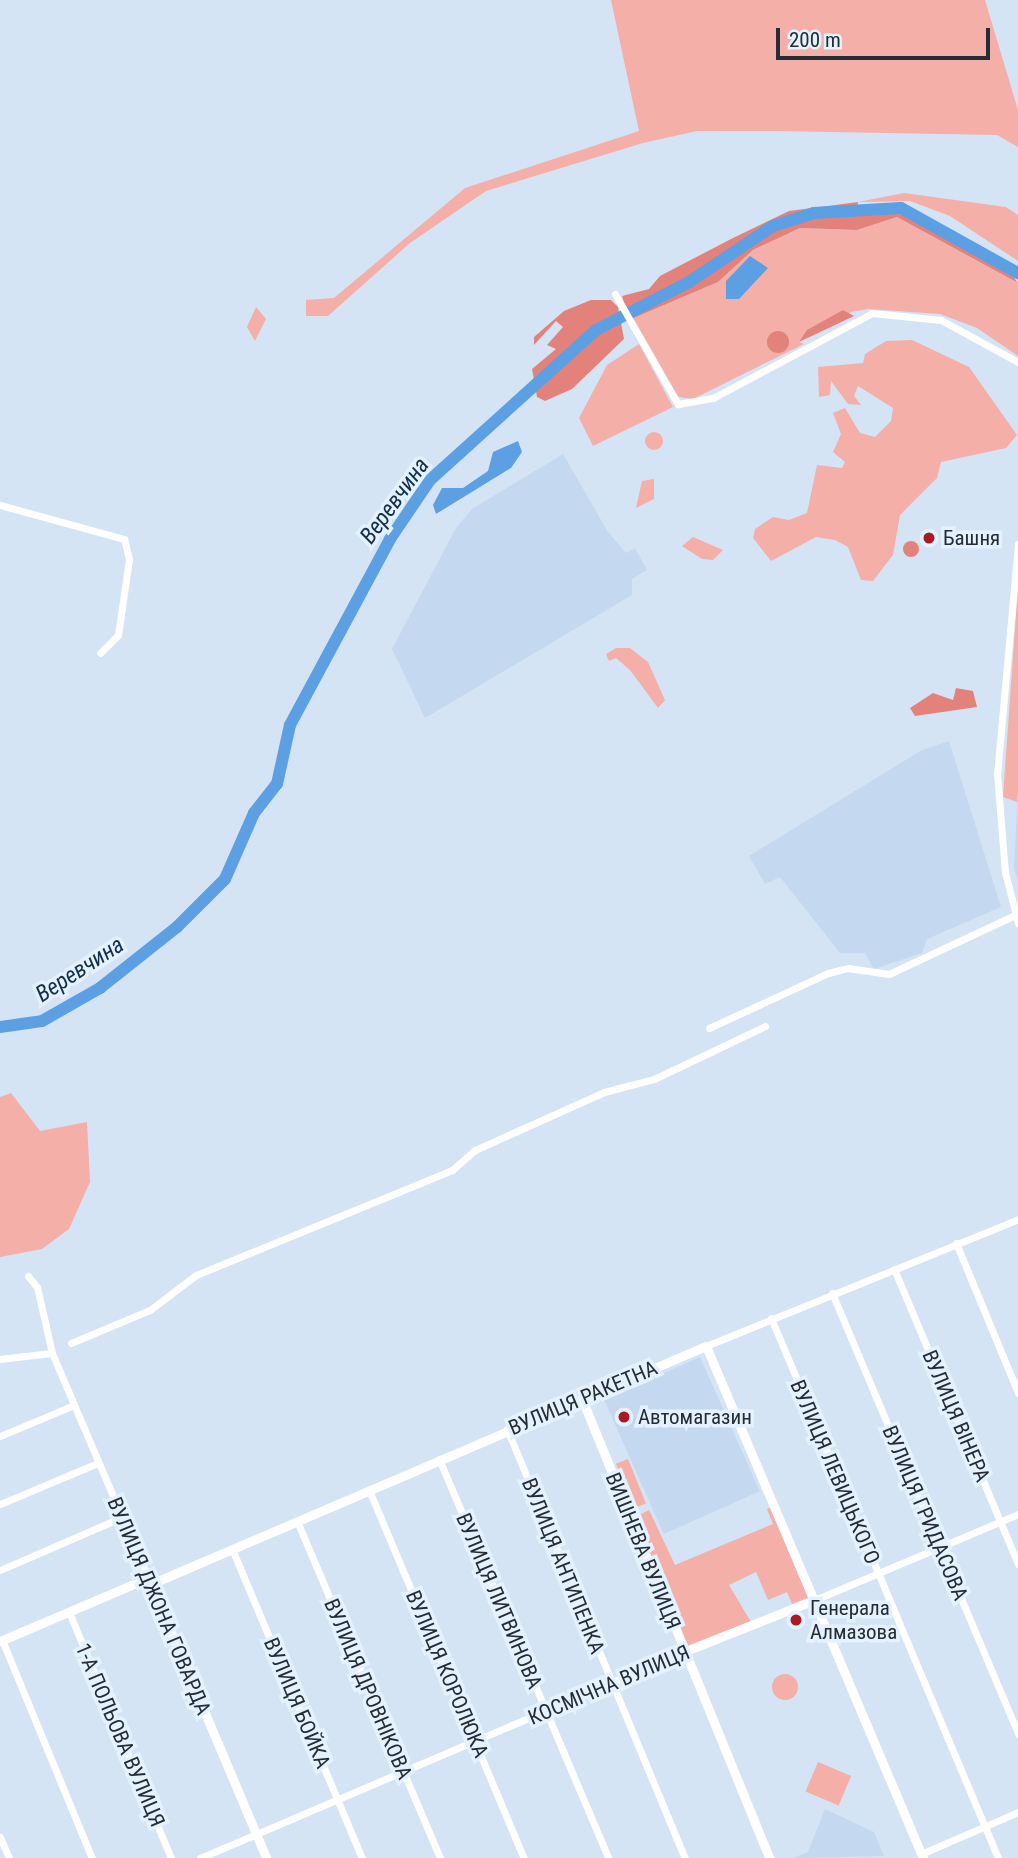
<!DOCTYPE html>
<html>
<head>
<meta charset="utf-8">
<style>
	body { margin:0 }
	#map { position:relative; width:1018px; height:1858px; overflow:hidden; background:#d4e4f5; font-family:"Roboto Condensed",sans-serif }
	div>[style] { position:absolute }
	.built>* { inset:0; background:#c4d8ef; transform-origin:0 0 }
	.green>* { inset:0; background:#f4afa8; transform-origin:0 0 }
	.round { border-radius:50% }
	.forest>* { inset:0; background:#e3827b }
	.water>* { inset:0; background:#5c9fe2 }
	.river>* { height:12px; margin:-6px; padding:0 6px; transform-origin:6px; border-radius:6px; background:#5c9fe2 }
	.minor>* { height:7px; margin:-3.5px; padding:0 3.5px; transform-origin:3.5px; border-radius:3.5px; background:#fff }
	.tertiary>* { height:9px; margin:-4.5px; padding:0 4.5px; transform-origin:4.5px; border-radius:4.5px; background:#fff }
	.dots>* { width:19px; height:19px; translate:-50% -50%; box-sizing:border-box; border:4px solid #e4f1ff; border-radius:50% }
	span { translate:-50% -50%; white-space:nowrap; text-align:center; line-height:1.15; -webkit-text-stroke:7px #e4f1ff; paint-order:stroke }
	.poi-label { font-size:21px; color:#262c33 }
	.left { translate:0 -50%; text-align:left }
	.street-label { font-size:21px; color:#262c33 }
	.water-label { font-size:23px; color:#132f4a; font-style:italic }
	.scale { position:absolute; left:776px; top:28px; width:214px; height:32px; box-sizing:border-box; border:4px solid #262c33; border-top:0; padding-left:9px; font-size:21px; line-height:24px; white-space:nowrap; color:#262c33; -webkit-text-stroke:5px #e4f1ff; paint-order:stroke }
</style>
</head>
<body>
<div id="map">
	<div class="built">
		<i style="clip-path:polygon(563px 454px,608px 532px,626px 553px,635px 548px,647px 570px,632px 579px,632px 595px,425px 718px,392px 649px,456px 528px,472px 509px)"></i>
		<i style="clip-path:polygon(949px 741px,1001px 907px,927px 939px,922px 953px,874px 969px,865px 953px,840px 953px,780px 877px,765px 884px,749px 856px,922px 750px)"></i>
		<i style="clip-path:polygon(1018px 791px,1018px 880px,1014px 869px)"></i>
		<i style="left:700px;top:1357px;width:147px;height:105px;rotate:66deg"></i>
		<i style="clip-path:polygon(825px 1809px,874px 1832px,884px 1856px,793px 1858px,808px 1852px)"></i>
	</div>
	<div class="green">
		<i style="clip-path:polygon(611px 0,985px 0,1018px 110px,1018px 147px,997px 135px,776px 131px,697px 131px,643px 143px,486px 191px,410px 243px,328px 316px,306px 316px,306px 300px,334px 298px,465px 188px,639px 131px)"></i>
		<i style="clip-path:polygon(904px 193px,1006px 207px,1018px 215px,1018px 261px,950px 216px,910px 201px,858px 202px)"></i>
		<i style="clip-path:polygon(897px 217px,1018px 283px,1018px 356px,977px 328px,940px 314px,868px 309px,851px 312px,799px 342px,804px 344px,693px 399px,679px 397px,666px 383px,629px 320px,718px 282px,753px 250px,800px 228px,857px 230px)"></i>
		<i style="clip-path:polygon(256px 307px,266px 319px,255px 341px,247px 327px)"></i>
		<i style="clip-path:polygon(912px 340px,969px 367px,1017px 435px,1006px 448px,941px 462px,937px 478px,900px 515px,893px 555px,873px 581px,861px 580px,848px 547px,835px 540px,816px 537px,771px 561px,753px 538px,755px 529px,773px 517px,789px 520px,807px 513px,817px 465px,842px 468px,845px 462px,833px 452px,841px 434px,833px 413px,845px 408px,860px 433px,875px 437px,891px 421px,893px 408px,858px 386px,854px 396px,861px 405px,848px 404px,831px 381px,830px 395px,819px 397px,818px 367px,863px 363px,865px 354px,886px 341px)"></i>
		<i style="clip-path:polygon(639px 344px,673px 407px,593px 446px,579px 418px,607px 365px)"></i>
		<i class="round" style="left:645px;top:432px;width:18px;height:18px"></i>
		<i style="clip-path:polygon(654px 479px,654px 499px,636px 508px,642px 481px)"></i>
		<i style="clip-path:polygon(693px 537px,723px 550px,713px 560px,702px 559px,682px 546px)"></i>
		<i style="clip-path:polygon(1018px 586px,1018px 791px,1017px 802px,1003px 797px)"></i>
		<i style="clip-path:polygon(616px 648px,630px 648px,648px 662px,665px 700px,658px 708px,630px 670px,616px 658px,609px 661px,606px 654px)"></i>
		<i style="clip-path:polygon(11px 1093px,40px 1131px,87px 1122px,90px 1182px,69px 1229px,42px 1249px,0 1257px,0 1097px)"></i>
		<i style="left:628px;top:1459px;width:48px;height:13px;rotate:68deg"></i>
		<i style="clip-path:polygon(772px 1507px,810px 1597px,792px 1604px,787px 1592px,768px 1600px,756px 1572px,729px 1585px,751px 1622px,686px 1647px,635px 1517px,649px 1510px,675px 1565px,773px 1524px,767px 1509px)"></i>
		<i class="round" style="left:772px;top:1674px;width:26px;height:26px"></i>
		<i style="left:818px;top:1762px;width:36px;height:32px;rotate:23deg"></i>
	</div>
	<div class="forest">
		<i style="clip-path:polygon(858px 202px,857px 210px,836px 211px,915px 215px,1004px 265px,1018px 283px,897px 217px,857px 230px,800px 228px,753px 250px,718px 282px,629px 320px,622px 296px,649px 289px,660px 276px,731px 239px,789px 211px)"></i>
		<i style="clip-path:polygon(591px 300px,611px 300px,618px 307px,624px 339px,572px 389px,545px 401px,537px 397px,532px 369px,556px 349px,547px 345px,563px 327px,556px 321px,534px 345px,534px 337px,564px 311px)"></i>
		<i style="clip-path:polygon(843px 310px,854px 316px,799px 342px,807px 330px)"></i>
		<i class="round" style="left:767px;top:331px;width:22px;height:22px"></i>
		<i class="round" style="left:903px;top:541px;width:16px;height:16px"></i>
		<i style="clip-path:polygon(956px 688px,973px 691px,977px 707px,915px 716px,910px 708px,933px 693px,953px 700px)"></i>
	</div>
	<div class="water">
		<i style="clip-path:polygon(750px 256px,768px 268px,739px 299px,726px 299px,726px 281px)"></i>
		<i style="clip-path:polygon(518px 441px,522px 452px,511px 468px,436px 514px,433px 505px,442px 488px,463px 488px,488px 471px,493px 452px)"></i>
	</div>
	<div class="river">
		<i style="left:0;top:1027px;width:42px;rotate:-8.1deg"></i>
		<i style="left:42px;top:1021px;width:67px;rotate:-29.6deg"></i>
		<i style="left:100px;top:988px;width:98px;rotate:-38.4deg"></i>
		<i style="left:177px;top:927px;width:68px;rotate:-45deg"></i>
		<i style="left:225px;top:879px;width:72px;rotate:-66.3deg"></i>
		<i style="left:254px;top:813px;width:37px;rotate:-52deg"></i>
		<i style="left:277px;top:784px;width:60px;rotate:-77.6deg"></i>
		<i style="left:290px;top:725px;width:211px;rotate:-61.7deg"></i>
		<i style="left:390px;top:539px;width:71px;rotate:-55.9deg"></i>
		<i style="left:430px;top:480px;width:224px;rotate:-42.1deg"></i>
		<i style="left:596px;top:330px;width:105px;rotate:-27.3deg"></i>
		<i style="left:689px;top:282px;width:101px;rotate:-33.7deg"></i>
		<i style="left:773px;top:226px;width:43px;rotate:-17.6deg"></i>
		<i style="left:814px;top:213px;width:87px;rotate:-3.3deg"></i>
		<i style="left:901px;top:208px;width:134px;rotate:29.1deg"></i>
	</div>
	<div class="minor">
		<i style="left:615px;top:294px;width:127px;rotate:60.2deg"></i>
		<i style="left:678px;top:404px;width:36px;rotate:-10deg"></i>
		<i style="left:713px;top:398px;width:180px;rotate:-28.1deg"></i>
		<i style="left:872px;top:313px;width:69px;rotate:5.8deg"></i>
		<i style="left:941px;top:320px;width:88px;rotate:28.6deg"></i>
		<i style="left:0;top:505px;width:129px;rotate:15.3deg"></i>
		<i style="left:124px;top:539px;width:21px;rotate:76deg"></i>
		<i style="left:129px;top:559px;width:77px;rotate:98.2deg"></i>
		<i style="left:118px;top:635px;width:25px;rotate:135deg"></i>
		<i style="left:1018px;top:544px;width:230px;rotate:95.2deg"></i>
		<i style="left:997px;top:773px;width:99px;rotate:85.4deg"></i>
		<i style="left:1005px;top:872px;width:53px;rotate:75.7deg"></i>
		<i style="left:709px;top:1028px;width:131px;rotate:-24.8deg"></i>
		<i style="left:828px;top:973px;width:21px;rotate:-14deg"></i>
		<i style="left:848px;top:968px;width:41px;rotate:8.3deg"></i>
		<i style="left:889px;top:974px;width:139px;rotate:-25.1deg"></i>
		<i style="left:956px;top:1243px;width:162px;rotate:67.5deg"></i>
		<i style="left:894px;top:1269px;width:320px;rotate:67.2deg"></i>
		<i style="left:28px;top:1276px;width:14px;rotate:51deg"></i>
		<i style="left:37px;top:1287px;width:68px;rotate:77.2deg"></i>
		<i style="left:52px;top:1353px;width:245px;rotate:66.9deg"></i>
		<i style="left:832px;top:1293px;width:479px;rotate:67.1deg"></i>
		<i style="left:771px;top:1318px;width:586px;rotate:67.2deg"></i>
		<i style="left:71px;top:1343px;width:86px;rotate:-22.7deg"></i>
		<i style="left:150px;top:1310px;width:58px;rotate:-37.3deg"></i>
		<i style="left:196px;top:1275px;width:277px;rotate:-22.3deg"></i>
		<i style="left:452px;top:1170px;width:30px;rotate:-41deg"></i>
		<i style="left:475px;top:1150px;width:141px;rotate:-24.2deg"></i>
		<i style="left:604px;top:1092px;width:52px;rotate:-14.6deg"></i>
		<i style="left:654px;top:1079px;width:123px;rotate:-25.5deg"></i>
		<i style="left:706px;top:1346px;width:337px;rotate:-22.1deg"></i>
		<i style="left:0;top:1359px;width:52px;rotate:-6.6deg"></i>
		<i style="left:507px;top:1429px;width:464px;rotate:67.5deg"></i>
		<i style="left:0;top:1436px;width:80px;rotate:-22.7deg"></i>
		<i style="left:439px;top:1459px;width:433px;rotate:67deg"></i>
		<i style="left:369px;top:1490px;width:399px;rotate:67.2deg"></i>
		<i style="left:0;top:1504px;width:106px;rotate:-22.7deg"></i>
		<i style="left:297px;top:1521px;width:366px;rotate:67deg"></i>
		<i style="left:232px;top:1549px;width:335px;rotate:67.2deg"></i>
		<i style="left:0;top:1570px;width:131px;rotate:-23.4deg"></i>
		<i style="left:817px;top:1599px;width:218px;rotate:-22.9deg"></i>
		<i style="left:69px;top:1612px;width:266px;rotate:67.5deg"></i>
		<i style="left:2px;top:1640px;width:236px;rotate:67.6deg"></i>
		<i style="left:0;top:1837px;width:23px;rotate:67deg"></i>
		<i style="left:921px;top:1854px;width:106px;rotate:-23.4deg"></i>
		<i style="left:200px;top:1858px;width:525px;rotate:-23.1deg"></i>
	</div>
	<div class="tertiary">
		<i style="left:582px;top:1399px;width:496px;rotate:67.8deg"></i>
		<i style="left:151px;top:1584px;width:604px;rotate:-23.21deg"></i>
		<i style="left:706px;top:1346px;width:556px;rotate:67.03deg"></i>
		<i style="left:0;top:1641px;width:161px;rotate:-23.1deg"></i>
		<i style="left:148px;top:1578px;width:304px;rotate:67.1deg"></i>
		<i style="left:683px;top:1652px;width:144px;rotate:-21.6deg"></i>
	</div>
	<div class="dots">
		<i style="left:929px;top:538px;background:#ac1923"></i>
		<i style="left:624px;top:1417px;background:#ac1923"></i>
		<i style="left:796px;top:1620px;background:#ac1923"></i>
	</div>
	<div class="poi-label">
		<span class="left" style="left:943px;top:538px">Башня</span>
		<span class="left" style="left:638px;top:1417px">Автомагазин</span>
		<span class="left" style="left:810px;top:1620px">Генерала<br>Алмазова</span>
	</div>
	<div class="street-label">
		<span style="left:583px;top:1398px;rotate:-23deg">ВУЛИЦЯ РАКЕТНА</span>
		<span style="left:956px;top:1416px;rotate:67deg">ВУЛИЦЯ ВІНЕРА</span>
		<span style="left:835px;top:1472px;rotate:67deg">ВУЛИЦЯ ЛЕВИЦЬКОГО</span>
		<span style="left:925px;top:1513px;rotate:67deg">ВУЛИЦЯ ГРИДАСОВА</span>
		<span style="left:643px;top:1551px;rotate:68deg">ВИШНЕВА ВУЛИЦЯ</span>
		<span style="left:563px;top:1566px;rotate:68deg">ВУЛИЦЯ АНТИПЕНКА</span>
		<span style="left:499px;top:1601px;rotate:67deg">ВУЛИЦЯ ЛИТВИНОВА</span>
		<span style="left:159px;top:1606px;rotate:67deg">ВУЛИЦЯ ДЖОНА ГОВАРДА</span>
		<span style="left:447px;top:1674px;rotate:67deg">ВУЛИЦЯ КОРОЛЮКА</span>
		<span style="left:609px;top:1685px;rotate:-23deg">КОСМІЧНА ВУЛИЦЯ</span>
		<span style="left:368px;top:1689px;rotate:67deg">ВУЛИЦЯ ДРОВНІКОВА</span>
		<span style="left:297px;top:1703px;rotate:67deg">ВУЛИЦЯ БОЙКА</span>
		<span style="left:120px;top:1735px;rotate:67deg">1-А ПОЛЬОВА ВУЛИЦЯ</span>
	</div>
	<div class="water-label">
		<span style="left:395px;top:501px;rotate:-54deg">Веревчина</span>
		<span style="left:80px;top:970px;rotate:-33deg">Веревчина</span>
	</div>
	<div class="scale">200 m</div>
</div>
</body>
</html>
